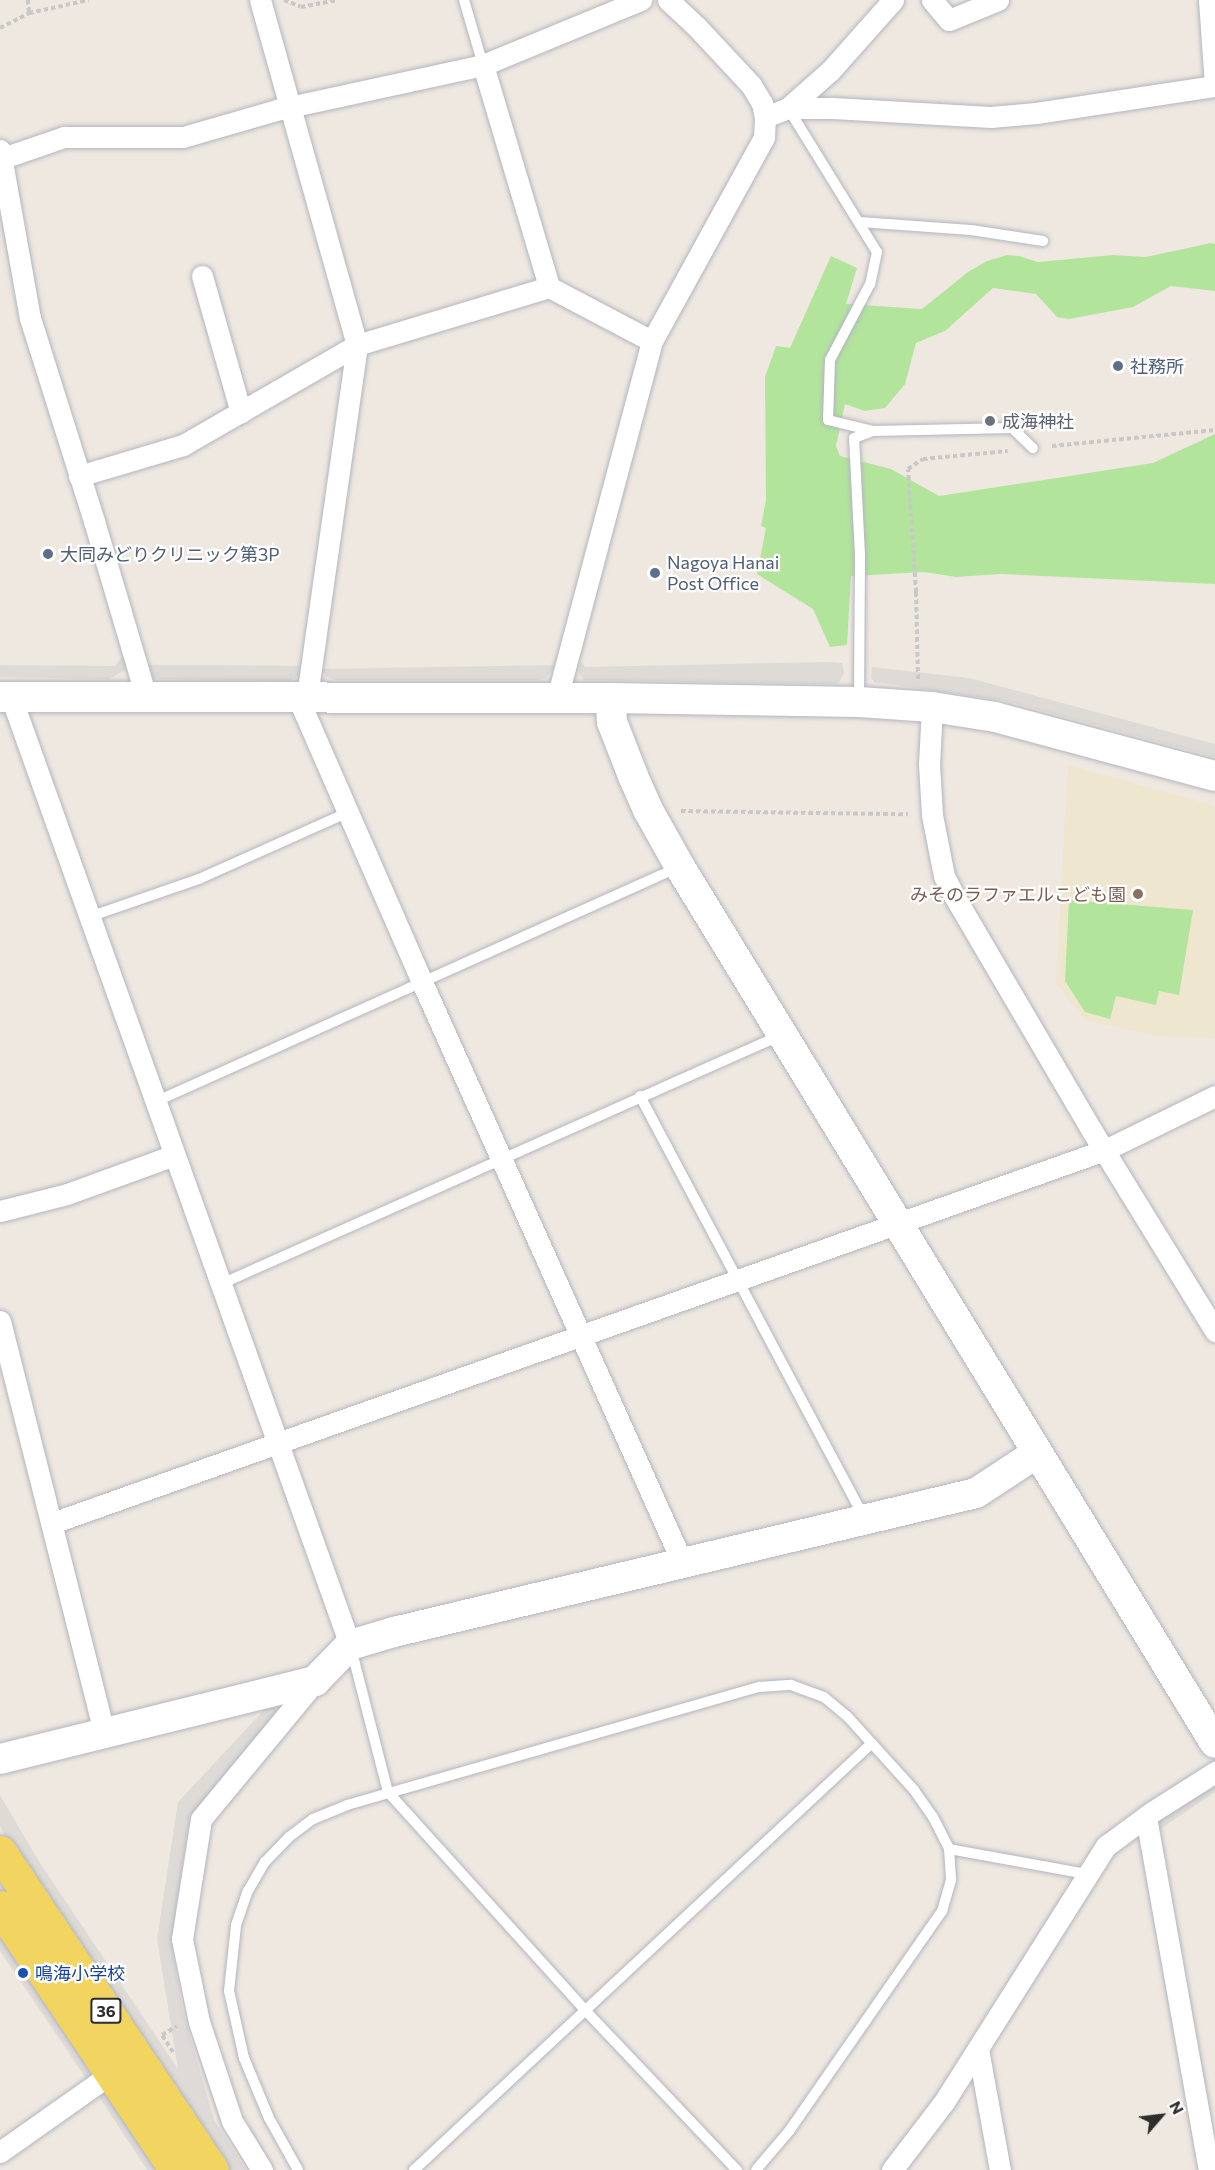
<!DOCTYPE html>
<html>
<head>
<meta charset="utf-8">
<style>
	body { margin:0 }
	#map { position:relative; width:1215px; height:2170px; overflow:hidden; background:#eee8e0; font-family:Commissioner,"Noto Sans JP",sans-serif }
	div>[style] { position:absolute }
	.education>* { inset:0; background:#efe6cf }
	.green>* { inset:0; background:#b3e49c }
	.plaza>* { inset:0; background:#dedbd7 }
	.path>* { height:4px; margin-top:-2px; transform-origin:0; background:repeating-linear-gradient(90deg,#c8c8c8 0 4.5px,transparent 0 7.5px) }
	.roads { filter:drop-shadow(0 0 2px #b3b5c0) drop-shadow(0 0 2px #b3b5c0) }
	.lane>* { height:10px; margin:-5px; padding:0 5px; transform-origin:5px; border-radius:5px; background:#fff }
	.street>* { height:21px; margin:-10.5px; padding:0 10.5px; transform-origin:10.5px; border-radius:10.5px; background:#fff }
	.secondary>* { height:30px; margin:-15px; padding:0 15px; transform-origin:15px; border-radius:15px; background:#fff }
	.primary>* { height:33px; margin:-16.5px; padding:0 16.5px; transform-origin:16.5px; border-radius:16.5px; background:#f2d461 }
	.dots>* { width:16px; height:16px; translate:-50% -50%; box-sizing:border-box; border:3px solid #fff; border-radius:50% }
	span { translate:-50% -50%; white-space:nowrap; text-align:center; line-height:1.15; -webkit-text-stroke:4.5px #fff; paint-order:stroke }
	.shield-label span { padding:2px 4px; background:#fff; border:2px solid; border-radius:4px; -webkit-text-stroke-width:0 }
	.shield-label { font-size:16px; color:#2d2d2d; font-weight:700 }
	.service-label { font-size:18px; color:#4e5e75 }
	.left { translate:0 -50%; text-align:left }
	.worship-label { font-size:18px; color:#5b616d }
	.education-label { font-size:18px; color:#785e54 }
	.right { translate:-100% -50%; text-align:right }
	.transit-label { font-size:18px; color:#164399 }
	.north { position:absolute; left:1131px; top:2086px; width:60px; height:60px; -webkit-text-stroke:4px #fff; paint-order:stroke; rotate:62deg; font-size:16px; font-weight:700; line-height:24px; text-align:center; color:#2d2d2d }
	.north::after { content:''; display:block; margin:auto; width:21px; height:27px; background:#2d2d2d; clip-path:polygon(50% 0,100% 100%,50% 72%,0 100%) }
</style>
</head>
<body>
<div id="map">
	<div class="education">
		<i style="clip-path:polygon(1068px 765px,1215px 806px,1215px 1038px,1156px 1036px,1085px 1020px,1056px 983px)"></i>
	</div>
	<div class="green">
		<i style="clip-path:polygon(1211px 243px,1215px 244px,1215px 291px,1171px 286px,1133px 307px,1069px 319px,1057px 317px,1036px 294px,993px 288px,945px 331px,916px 343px,905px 384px,885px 408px,865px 411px,845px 404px,836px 446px,840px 456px,891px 469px,939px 496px,1153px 463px,1215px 434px,1215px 584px,1001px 574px,956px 577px,924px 572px,851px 576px,847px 645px,830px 647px,813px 609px,757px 574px,766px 528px,761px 526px,766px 500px,765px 377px,776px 346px,790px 348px,831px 256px,857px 268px,846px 304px,922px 309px,968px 272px,987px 261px,1007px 255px,1019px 256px,1038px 262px,1113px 255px,1146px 257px)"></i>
		<i style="clip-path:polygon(1069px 900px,1193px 910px,1179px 995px,1159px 991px,1156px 1005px,1116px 996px,1110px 1019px,1085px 1012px,1065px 981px)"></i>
	</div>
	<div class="plaza">
		<i style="clip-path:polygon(125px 653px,127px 669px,109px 679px,0 677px,0 665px,115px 666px)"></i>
		<i style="clip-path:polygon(581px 661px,585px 667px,829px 662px,842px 663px,844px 673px,840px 681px,835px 684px,584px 680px,579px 673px)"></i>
		<i style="clip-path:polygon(145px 665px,220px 665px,307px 666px,303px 674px,289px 681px,160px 679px,154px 678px)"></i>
		<i style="clip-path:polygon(556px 665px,546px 678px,537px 680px,335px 680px,327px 677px,321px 669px)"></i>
		<i style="clip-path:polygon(872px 667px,969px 678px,1215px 744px,1215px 757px,1002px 700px,874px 682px,871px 678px)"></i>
		<i style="clip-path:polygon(261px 1702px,273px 1706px,277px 1712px,274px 1719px,190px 1816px,171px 1942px,182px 2008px,214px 2120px,246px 2170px,227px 2170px,6px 1837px,0 1826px,0 1795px,38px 1860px,178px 2069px,157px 1939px,178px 1802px,263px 1711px)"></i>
		<i style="clip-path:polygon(1215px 1785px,1215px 1792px,1156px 1832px,1158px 1821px)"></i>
		<i style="clip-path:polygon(0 1931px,91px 2065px,87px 2080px,0 1951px)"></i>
		<i style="clip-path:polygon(102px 2091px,106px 2093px,160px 2170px,147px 2170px,96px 2092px)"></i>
	</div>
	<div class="path">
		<i style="left:28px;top:0;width:13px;rotate:86deg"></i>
		<i style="left:284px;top:0;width:18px;rotate:22deg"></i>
		<i style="left:301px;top:7px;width:37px;rotate:-11deg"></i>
		<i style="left:0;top:28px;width:33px;rotate:-27deg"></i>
		<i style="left:29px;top:13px;width:61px;rotate:-12.2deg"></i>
		<i style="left:1052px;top:446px;width:164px;rotate:-5.6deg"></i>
		<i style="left:918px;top:679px;width:87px;rotate:-91.3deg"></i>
		<i style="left:916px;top:592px;width:123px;rotate:-93.7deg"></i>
		<i style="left:908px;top:469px;width:18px;rotate:-34deg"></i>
		<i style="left:923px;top:459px;width:85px;rotate:-5.4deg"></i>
		<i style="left:681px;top:811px;width:227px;rotate:0.8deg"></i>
		<i style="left:173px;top:2052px;width:20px;rotate:-123deg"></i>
		<i style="left:162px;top:2035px;width:17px;rotate:-31deg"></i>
	</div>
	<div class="roads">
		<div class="lane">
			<i style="left:464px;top:0;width:68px;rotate:73.7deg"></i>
			<i style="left:788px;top:108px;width:169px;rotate:58.3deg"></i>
			<i style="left:877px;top:252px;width:33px;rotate:102deg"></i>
			<i style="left:870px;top:284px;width:86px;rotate:117.8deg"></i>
			<i style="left:830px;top:360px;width:60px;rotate:91.9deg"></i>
			<i style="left:828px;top:420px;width:46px;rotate:13.7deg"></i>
			<i style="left:873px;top:431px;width:139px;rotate:-1.2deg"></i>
			<i style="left:1012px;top:428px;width:29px;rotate:44deg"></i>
			<i style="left:860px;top:222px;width:111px;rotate:4.1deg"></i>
			<i style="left:971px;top:230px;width:73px;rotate:8.7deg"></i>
			<i style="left:859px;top:699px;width:144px;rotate:-89.6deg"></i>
			<i style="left:860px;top:555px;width:117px;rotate:-92.9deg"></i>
			<i style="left:854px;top:438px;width:20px;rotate:-20deg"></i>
			<i style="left:89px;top:917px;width:116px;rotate:-19.1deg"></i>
			<i style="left:199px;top:879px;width:164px;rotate:-24.1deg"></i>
			<i style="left:640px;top:1096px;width:477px;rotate:62deg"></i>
			<i style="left:157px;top:1101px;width:572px;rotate:-24.15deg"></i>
			<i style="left:221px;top:1284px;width:611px;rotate:-23.96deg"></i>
			<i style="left:351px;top:1648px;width:149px;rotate:75.6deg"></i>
			<i style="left:388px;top:1792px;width:294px;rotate:47.9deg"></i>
			<i style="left:585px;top:2010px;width:221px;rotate:46.5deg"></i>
			<i style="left:949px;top:1849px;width:139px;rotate:10.3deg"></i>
			<i style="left:298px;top:2170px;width:60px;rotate:-119.1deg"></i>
			<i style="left:269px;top:2118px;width:65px;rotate:-112.6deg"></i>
			<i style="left:244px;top:2058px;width:69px;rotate:-102.6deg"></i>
			<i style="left:229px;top:1991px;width:66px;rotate:-83.9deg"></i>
			<i style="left:236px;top:1925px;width:36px;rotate:-71deg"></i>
			<i style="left:248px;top:1891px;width:34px;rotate:-60deg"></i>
			<i style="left:265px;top:1862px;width:35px;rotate:-46deg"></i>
			<i style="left:289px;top:1837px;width:30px;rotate:-37deg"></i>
			<i style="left:313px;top:1819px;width:37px;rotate:-22deg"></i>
			<i style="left:347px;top:1805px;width:429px;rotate:-16deg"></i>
			<i style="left:759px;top:1687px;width:32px;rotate:-4deg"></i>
			<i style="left:791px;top:1685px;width:35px;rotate:20deg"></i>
			<i style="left:824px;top:1697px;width:30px;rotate:40deg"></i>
			<i style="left:847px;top:1716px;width:100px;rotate:47.8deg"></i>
			<i style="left:914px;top:1790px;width:33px;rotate:55deg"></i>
			<i style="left:933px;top:1817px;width:36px;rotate:63deg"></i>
			<i style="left:949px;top:1849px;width:31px;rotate:86deg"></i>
			<i style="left:951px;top:1880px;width:32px;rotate:106deg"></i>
			<i style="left:942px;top:1911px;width:267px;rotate:124.8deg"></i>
			<i style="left:790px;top:2130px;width:52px;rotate:130.4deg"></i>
			<i style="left:414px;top:2170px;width:626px;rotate:-42.99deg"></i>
		</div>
		<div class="street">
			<i style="left:260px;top:0;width:358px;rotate:74.3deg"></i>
			<i style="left:357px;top:345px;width:357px;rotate:98.1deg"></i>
			<i style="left:668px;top:0;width:38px;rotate:43deg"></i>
			<i style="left:696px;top:26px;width:81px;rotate:47deg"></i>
			<i style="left:751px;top:85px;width:21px;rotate:59deg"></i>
			<i style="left:762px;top:103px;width:14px;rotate:78deg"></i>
			<i style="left:932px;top:0;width:26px;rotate:50deg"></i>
			<i style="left:949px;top:20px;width:53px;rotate:-22.2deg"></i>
			<i style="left:1209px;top:0;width:86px;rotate:86deg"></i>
			<i style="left:483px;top:65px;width:232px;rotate:73.4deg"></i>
			<i style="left:788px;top:108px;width:56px;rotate:-41.4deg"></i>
			<i style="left:830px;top:71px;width:95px;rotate:-48.4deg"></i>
			<i style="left:0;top:150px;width:171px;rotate:79.9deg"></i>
			<i style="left:30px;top:318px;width:213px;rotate:72.5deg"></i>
			<i style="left:94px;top:521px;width:184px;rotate:73.5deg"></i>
			<i style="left:0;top:159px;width:68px;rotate:-19deg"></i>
			<i style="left:64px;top:137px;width:119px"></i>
			<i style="left:183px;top:137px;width:101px;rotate:-16.1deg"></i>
			<i style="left:280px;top:109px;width:208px;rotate:-12.2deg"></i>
			<i style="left:483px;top:65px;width:171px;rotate:-22.4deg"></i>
			<i style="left:202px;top:276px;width:142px;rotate:74.1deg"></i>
			<i style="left:79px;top:476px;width:109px;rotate:-16.6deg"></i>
			<i style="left:183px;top:445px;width:201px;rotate:-29.9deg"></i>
			<i style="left:357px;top:345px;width:201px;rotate:-16.8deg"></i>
			<i style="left:549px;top:287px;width:116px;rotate:27.7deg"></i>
			<i style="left:11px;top:697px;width:1007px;rotate:70.32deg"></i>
			<i style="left:298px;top:698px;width:310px;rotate:66.4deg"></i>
			<i style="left:422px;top:982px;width:638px;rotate:65.85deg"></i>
			<i style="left:557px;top:698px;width:369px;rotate:-75.1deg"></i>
			<i style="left:652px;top:341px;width:233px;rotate:-61.2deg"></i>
			<i style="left:764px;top:137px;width:20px;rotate:-87deg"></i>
			<i style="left:765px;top:117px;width:25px;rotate:-21deg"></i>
			<i style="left:788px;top:108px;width:45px"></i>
			<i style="left:833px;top:108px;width:158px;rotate:3.3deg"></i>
			<i style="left:991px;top:117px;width:45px;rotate:-5.1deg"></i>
			<i style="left:1036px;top:113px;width:181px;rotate:-8.6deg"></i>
			<i style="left:932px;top:707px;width:57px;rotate:93deg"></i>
			<i style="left:929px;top:764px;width:51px;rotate:86.6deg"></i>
			<i style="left:932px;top:815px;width:62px;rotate:78.9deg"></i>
			<i style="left:944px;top:876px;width:20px;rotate:63deg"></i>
			<i style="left:953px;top:894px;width:275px;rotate:59.6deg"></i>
			<i style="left:1092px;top:1131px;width:235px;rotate:58.4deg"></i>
			<i style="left:0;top:1211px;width:69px;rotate:-14.2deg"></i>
			<i style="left:67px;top:1194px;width:114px;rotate:-20deg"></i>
			<i style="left:0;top:1321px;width:424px;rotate:75.8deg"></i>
			<i style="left:52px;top:1523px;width:1117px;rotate:-19.51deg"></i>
			<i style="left:1105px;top:1150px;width:123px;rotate:-26.1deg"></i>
			<i style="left:1146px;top:1817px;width:359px;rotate:79.9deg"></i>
			<i style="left:978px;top:2049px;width:123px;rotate:79.7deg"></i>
			<i style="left:0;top:2152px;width:137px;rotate:-35.2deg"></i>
			<i style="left:262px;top:2170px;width:57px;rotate:-121.5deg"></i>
			<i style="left:232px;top:2121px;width:104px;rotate:-108.4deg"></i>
			<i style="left:199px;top:2022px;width:85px;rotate:-101.6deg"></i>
			<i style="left:182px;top:1939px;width:121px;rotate:-81deg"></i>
			<i style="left:201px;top:1819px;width:179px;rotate:-50.4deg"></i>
			<i style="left:892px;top:2170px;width:86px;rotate:-52.6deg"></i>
			<i style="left:944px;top:2102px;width:303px;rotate:-57.7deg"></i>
			<i style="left:1106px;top:1846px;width:57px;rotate:-36.5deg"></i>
			<i style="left:1152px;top:1812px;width:75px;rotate:-32.4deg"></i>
		</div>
		<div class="secondary">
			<i style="left:0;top:697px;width:611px;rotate:0.09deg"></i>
			<i style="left:611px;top:698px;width:24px;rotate:88deg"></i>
			<i style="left:612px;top:722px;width:58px;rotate:68.7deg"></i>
			<i style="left:633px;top:776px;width:37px;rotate:66deg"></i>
			<i style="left:648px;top:810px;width:65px;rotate:60.7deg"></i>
			<i style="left:680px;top:867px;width:1026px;rotate:58.59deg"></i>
			<i style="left:611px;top:698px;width:248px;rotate:0.9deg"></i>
			<i style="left:859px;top:702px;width:73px;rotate:3.9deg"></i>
			<i style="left:932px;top:707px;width:64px;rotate:9deg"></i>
			<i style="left:995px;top:717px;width:228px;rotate:15deg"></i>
			<i style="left:0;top:1759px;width:325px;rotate:-13.9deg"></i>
			<i style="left:315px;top:1681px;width:50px;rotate:-45.8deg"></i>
			<i style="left:350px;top:1645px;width:46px;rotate:-16.5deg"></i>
			<i style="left:394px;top:1632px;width:598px;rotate:-13.43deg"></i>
			<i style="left:976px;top:1493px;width:73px;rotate:-33.3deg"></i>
		</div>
		<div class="primary">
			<i style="left:0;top:1852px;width:382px;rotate:56.3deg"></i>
			<i style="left:0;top:1907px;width:316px;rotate:56.2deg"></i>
		</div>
	</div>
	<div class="dots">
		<i style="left:1118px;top:366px;background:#5c6f8a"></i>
		<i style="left:990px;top:421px;background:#6b7280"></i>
		<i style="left:48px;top:554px;background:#5c6f8a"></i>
		<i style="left:655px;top:573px;background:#5c6f8a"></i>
		<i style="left:1138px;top:894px;background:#8d6e63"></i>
		<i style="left:23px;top:1973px;background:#1a4fb4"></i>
	</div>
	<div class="shield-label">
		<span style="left:106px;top:2011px">36</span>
	</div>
	<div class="service-label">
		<span class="left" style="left:1130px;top:366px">社務所</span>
		<span class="left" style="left:60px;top:554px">大同みどりクリニック第3P</span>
		<span class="left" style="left:667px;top:573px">Nagoya Hanai<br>Post Office</span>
	</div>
	<div class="worship-label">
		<span class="left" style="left:1002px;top:421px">成海神社</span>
	</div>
	<div class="education-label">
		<span class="right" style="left:1126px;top:894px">みそのラファエルこども園</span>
	</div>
	<div class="transit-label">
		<span class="left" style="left:35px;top:1973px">鳴海小学校</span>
	</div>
	<div class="north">N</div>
</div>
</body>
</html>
